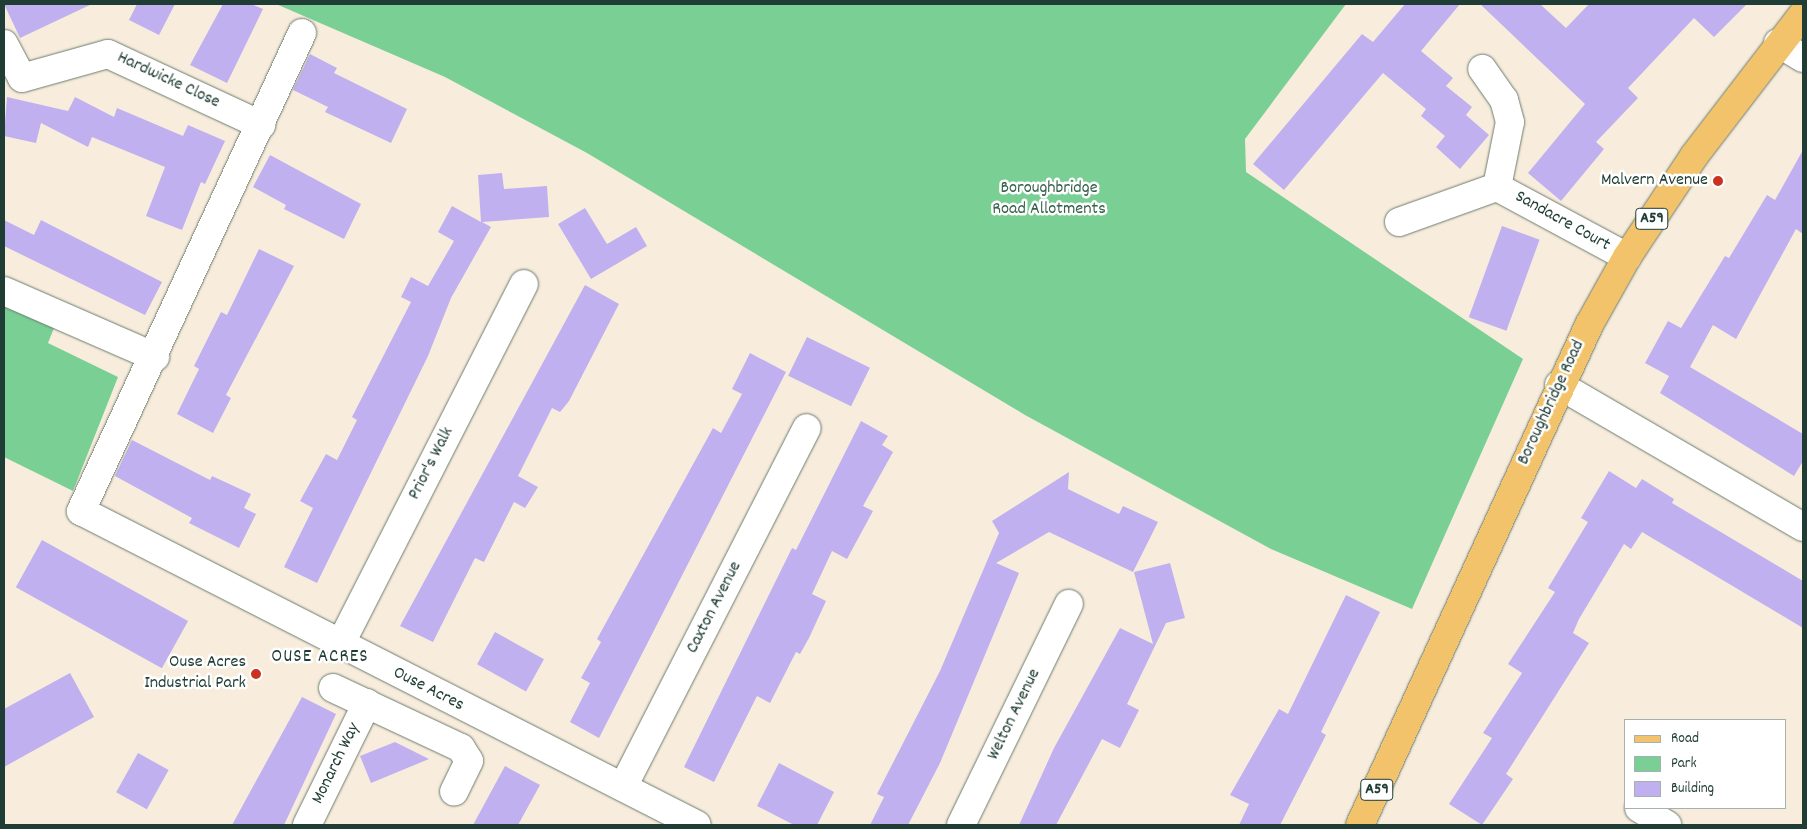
<!DOCTYPE html>
<html>
<head>
<meta charset="utf-8">
<style>
	body { margin:0 }
	#map { position:relative; width:1807px; height:829px; overflow:hidden; background:#f8eddc; font-family:Dekko,sans-serif }
	div>[style] { position:absolute }
	.green>* { inset:0; background:#7ad094 }
	.building>* { inset:0; background:#c0b0ef; transform-origin:0 0 }
	.roads { filter:drop-shadow(0 0 1px #6b7b6f) drop-shadow(0 0 1px #6b7b6f) }
	.minor>* { height:28px; margin:-14px; padding:0 14px; transform-origin:14px; border-radius:14px; background:#fff }
	.primary>* { height:28px; margin:-14px; padding:0 14px; transform-origin:14px; border-radius:14px; background:#f2c36a }
	.dots>* { width:14px; height:14px; translate:-50% -50%; box-sizing:border-box; border:2px solid #fff; border-radius:50% }
	span { translate:-50% -50%; white-space:nowrap; text-align:center; line-height:1.15; -webkit-text-stroke:5px #fff; paint-order:stroke }
	.shield-label span { padding:1px 4px; background:#fff; border:1px solid; border-radius:4px; -webkit-text-stroke-width:0 }
	.shield-label { font-size:16px; color:#1f3d34; font-weight:700 }
	.street-label { font-size:18px; color:#1f3d34 }
	.poi-label { font-size:18px; color:#1f3d34 }
	.right { translate:-100% -50%; text-align:right }
	.park-label { font-size:18px; color:#36624c }
	.neighbourhood-label { font-size:19px; color:#1f3d34; letter-spacing:1px }
	.frame { position:absolute; inset:0; border:5px solid #1f3d34; pointer-events:none }
	.legend { position:absolute; left:1624px; top:719px; width:162px; height:90px; box-sizing:border-box; background:#fff; border:1px solid #a5b1ae; margin:0; padding:6px 9px; list-style:none; font-size:15px; color:#1f3d34 }
	.legend li { display:flex; align-items:center; gap:10px; height:25px }
	.legend b { width:25px; border:1px solid #a5b1ae }
</style>
</head>
<body>
<div id="map">
	<div class="green">
		<div style="clip-path:polygon(276px 4px,1346px 4px,1245px 139px,1246px 172px,1523px 359px,1412px 609px,1271px 549px,1025px 415px,587px 153px,445px 77px)"></div>
		<div style="clip-path:polygon(4px 299px,56px 323px,48px 343px,118px 377px,73px 491px,4px 457px)"></div>
	</div>
	<div class="building">
		<div style="clip-path:polygon(4px 4px,92px 4px,20px 38px)"></div>
		<div style="clip-path:polygon(137px 4px,175px 4px,159px 35px,129px 20px)"></div>
		<div style="clip-path:polygon(223px 4px,251px 4px,263px 9px,227px 83px,190px 65px)"></div>
		<div style="clip-path:polygon(1405px 4px,1460px 4px,1421px 51px,1453px 78px,1446px 86px,1472px 107px,1466px 115px,1489px 135px,1460px 169px,1436px 147px,1445px 136px,1421px 116px,1426px 109px,1383px 73px,1284px 190px,1253px 164px,1362px 34px,1373px 42px)"></div>
		<div style="clip-path:polygon(1480px 4px,1540px 4px,1566px 28px,1589px 4px,1747px 4px,1714px 37px,1694px 18px,1628px 88px,1638px 98px,1596px 142px,1604px 149px,1561px 201px,1528px 173px,1585px 104px)"></div>
		<div style="clip-path:polygon(310px 54px,337px 68px,334px 73px,407px 109px,391px 143px,325px 112px,328px 107px,293px 90px)"></div>
		<div style="clip-path:polygon(7px 97px,68px 111px,75px 97px,114px 117px,117px 108px,183px 136px,188px 125px,225px 141px,205px 184px,201px 182px,182px 230px,146px 216px,165px 167px,92px 137px,88px 147px,41px 123px,36px 143px,4px 136px)"></div>
		<div style="clip-path:polygon(1803px 150px,1803px 234px,1796px 229px,1736px 339px,1713px 325px,1690px 367px,1803px 434px,1803px 461px,1794px 476px,1660px 393px,1669px 376px,1645px 363px,1668px 321px,1681px 328px,1725px 256px,1729px 258px,1767px 195px,1775px 200px)"></div>
		<div style="clip-path:polygon(270px 155px,361px 204px,344px 239px,284px 209px,286px 205px,253px 187px)"></div>
		<div style="clip-path:polygon(502px 173px,504px 189px,547px 186px,549px 217px,482px 222px,491px 227px,451px 298px,428px 356px,317px 583px,284px 567px,313px 508px,300px 501px,326px 454px,337px 460px,357px 420px,352px 417px,411px 302px,401px 297px,411px 277px,428px 286px,454px 241px,438px 232px,452px 206px,481px 222px,478px 175px)"></div>
		<div style="clip-path:polygon(585px 208px,607px 244px,636px 227px,647px 246px,591px 279px,558px 224px)"></div>
		<div style="clip-path:polygon(4px 220px,34px 235px,41px 220px,162px 282px,145px 315px,4px 246px)"></div>
		<div style="left:1502px;top:226px;width:40px;height:97px;rotate:20deg"></div>
		<div style="clip-path:polygon(259px 249px,294px 266px,226px 395px,231px 398px,213px 433px,177px 414px,199px 369px,194px 366px,221px 312px,227px 315px)"></div>
		<div style="clip-path:polygon(585px 285px,619px 304px,569px 401px,560px 412px,552px 408px,518px 476px,538px 487px,525px 508px,514px 502px,484px 562px,475px 558px,433px 642px,400px 626px)"></div>
		<div style="left:807px;top:337px;width:70px;height:43px;rotate:26deg"></div>
		<div style="clip-path:polygon(750px 353px,786px 372px,599px 738px,570px 722px,590px 683px,581px 678px,601px 642px,597px 639px,713px 428px,721px 433px,742px 394px,732px 389px)"></div>
		<div style="clip-path:polygon(861px 421px,888px 436px,882px 445px,893px 452px,863px 506px,873px 511px,847px 559px,832px 551px,812px 594px,826px 601px,809px 638px,800px 654px,796px 652px,770px 703px,757px 696px,714px 782px,684px 767px,792px 548px,796px 550px)"></div>
		<div style="clip-path:polygon(132px 440px,210px 480px,212px 476px,251px 494px,244px 508px,256px 514px,239px 548px,189px 523px,192px 518px,115px 476px)"></div>
		<div style="clip-path:polygon(1609px 471px,1636px 488px,1642px 479px,1674px 499px,1672px 503px,1803px 581px,1803px 628px,1642px 532px,1631px 549px,1624px 544px,1579px 619px,1573px 633px,1589px 643px,1506px 774px,1513px 779px,1482px 825px,1449px 804px,1492px 738px,1483px 733px,1522px 673px,1508px 664px,1555px 592px,1548px 588px,1588px 522px,1581px 518px)"></div>
		<div style="clip-path:polygon(1069px 472px,1068px 489px,1119px 514px,1123px 506px,1158px 522px,1133px 572px,1049px 532px,996px 563px,1019px 573px,940px 763px,908px 825px,870px 825px,884px 797px,877px 794px,940px 671px,999px 533px,992px 521px)"></div>
		<div style="left:42px;top:540px;width:167px;height:54px;rotate:29deg"></div>
		<div style="clip-path:polygon(1170px 563px,1185px 618px,1166px 623px,1127px 704px,1139px 710px,1120px 748px,1102px 739px,1056px 825px,1019px 825px,1054px 748px,1120px 628px,1153px 644px,1134px 572px)"></div>
		<div style="clip-path:polygon(1346px 595px,1380px 612px,1321px 732px,1326px 735px,1280px 825px,1239px 825px,1249px 804px,1230px 795px,1279px 709px,1288px 714px)"></div>
		<div style="left:495px;top:632px;width:56px;height:37px;rotate:29deg"></div>
		<div style="clip-path:polygon(70px 673px,94px 717px,4px 767px,4px 709px)"></div>
		<div style="clip-path:polygon(302px 697px,336px 714px,284px 825px,232px 825px)"></div>
		<div style="clip-path:polygon(395px 742px,429px 759px,371px 783px,360px 756px)"></div>
		<div style="left:138px;top:753px;width:35px;height:45px;rotate:29deg"></div>
		<div style="clip-path:polygon(779px 763px,834px 792px,817px 825px,794px 825px,757px 806px)"></div>
		<div style="clip-path:polygon(505px 766px,540px 785px,518px 825px,473px 825px)"></div>
	</div>
	<div class="roads">
		<div class="minor">
			<div style="left:302px;top:33px;width:527px;rotate:114.81deg"></div>
			<div style="left:81px;top:511px;width:691px;rotate:27.01deg"></div>
			<div style="left:1778px;top:43px;width:29px;rotate:31deg"></div>
			<div style="left:4px;top:44px;width:38px;rotate:62deg"></div>
			<div style="left:22px;top:78px;width:89px;rotate:-15.6deg"></div>
			<div style="left:108px;top:54px;width:169px;rotate:24.9deg"></div>
			<div style="left:1497px;top:187px;width:148px;rotate:28.3deg"></div>
			<div style="left:1399px;top:222px;width:104px;rotate:-19.7deg"></div>
			<div style="left:1497px;top:187px;width:66px;rotate:-78.7deg"></div>
			<div style="left:1510px;top:122px;width:23px;rotate:-105deg"></div>
			<div style="left:1504px;top:100px;width:38px;rotate:-125deg"></div>
			<div style="left:4px;top:291px;width:165px;rotate:23.6deg"></div>
			<div style="left:1559px;top:385px;width:282px;rotate:30.2deg"></div>
			<div style="left:340px;top:645px;width:405px;rotate:-63deg"></div>
			<div style="left:333px;top:688px;width:141px;rotate:25.1deg"></div>
			<div style="left:461px;top:748px;width:15px;rotate:58deg"></div>
			<div style="left:469px;top:761px;width:34px;rotate:116deg"></div>
			<div style="left:623px;top:787px;width:403px;rotate:-62.9deg"></div>
			<div style="left:1639px;top:808px;width:33px;rotate:31deg"></div>
			<div style="left:307px;top:825px;width:136px;rotate:-63.8deg"></div>
			<div style="left:961px;top:825px;width:246px;rotate:-64deg"></div>
		</div>
		<div class="primary">
			<div style="left:1360px;top:825px;width:550px;rotate:-65.39deg"></div>
			<div style="left:1589px;top:325px;width:78px;rotate:-60.8deg"></div>
			<div style="left:1627px;top:257px;width:121px;rotate:-56.4deg"></div>
			<div style="left:1694px;top:156px;width:179px;rotate:-52.5deg"></div>
		</div>
	</div>
	<div class="dots">
		<div style="left:1718px;top:181px;background:#c8321e"></div>
		<div style="left:256px;top:674px;background:#c8321e"></div>
	</div>
	<div class="shield-label">
		<span style="left:1652px;top:219px">A59</span>
		<span style="left:1377px;top:790px">A59</span>
	</div>
	<div class="street-label">
		<span style="left:168px;top:81px;rotate:25deg">Hardwicke Close</span>
		<span style="left:1562px;top:222px;rotate:29deg">Sandacre Court</span>
		<span style="left:1552px;top:403px;rotate:-65deg">Boroughbridge Road</span>
		<span style="left:432px;top:464px;rotate:-63deg">Prior's Walk</span>
		<span style="left:715px;top:608px;rotate:-63deg">Caxton Avenue</span>
		<span style="left:428px;top:690px;rotate:27deg">Ouse Acres</span>
		<span style="left:1015px;top:715px;rotate:-64deg">Welton Avenue</span>
		<span style="left:337px;top:764px;rotate:-64deg">Monarch Way</span>
	</div>
	<div class="poi-label">
		<span class="right" style="left:1708px;top:181px">Malvern Avenue</span>
		<span class="right" style="left:246px;top:674px">Ouse Acres<br>Industrial Park</span>
	</div>
	<div class="park-label">
		<span style="left:1049px;top:200px">Boroughbridge<br>Road Allotments</span>
	</div>
	<div class="neighbourhood-label">
		<span style="left:320px;top:658px">OUSE ACRES</span>
	</div>
	<div class="frame"></div>
	<ul class="legend">
	<li><b style="height:6px;background:#f2c36a"></b>Road</li>
	<li><b style="height:14px;background:#7ad094"></b>Park</li>
	<li><b style="height:14px;background:#c0b0ef"></b>Building</li>
	</ul>
</div>
</body>
</html>
